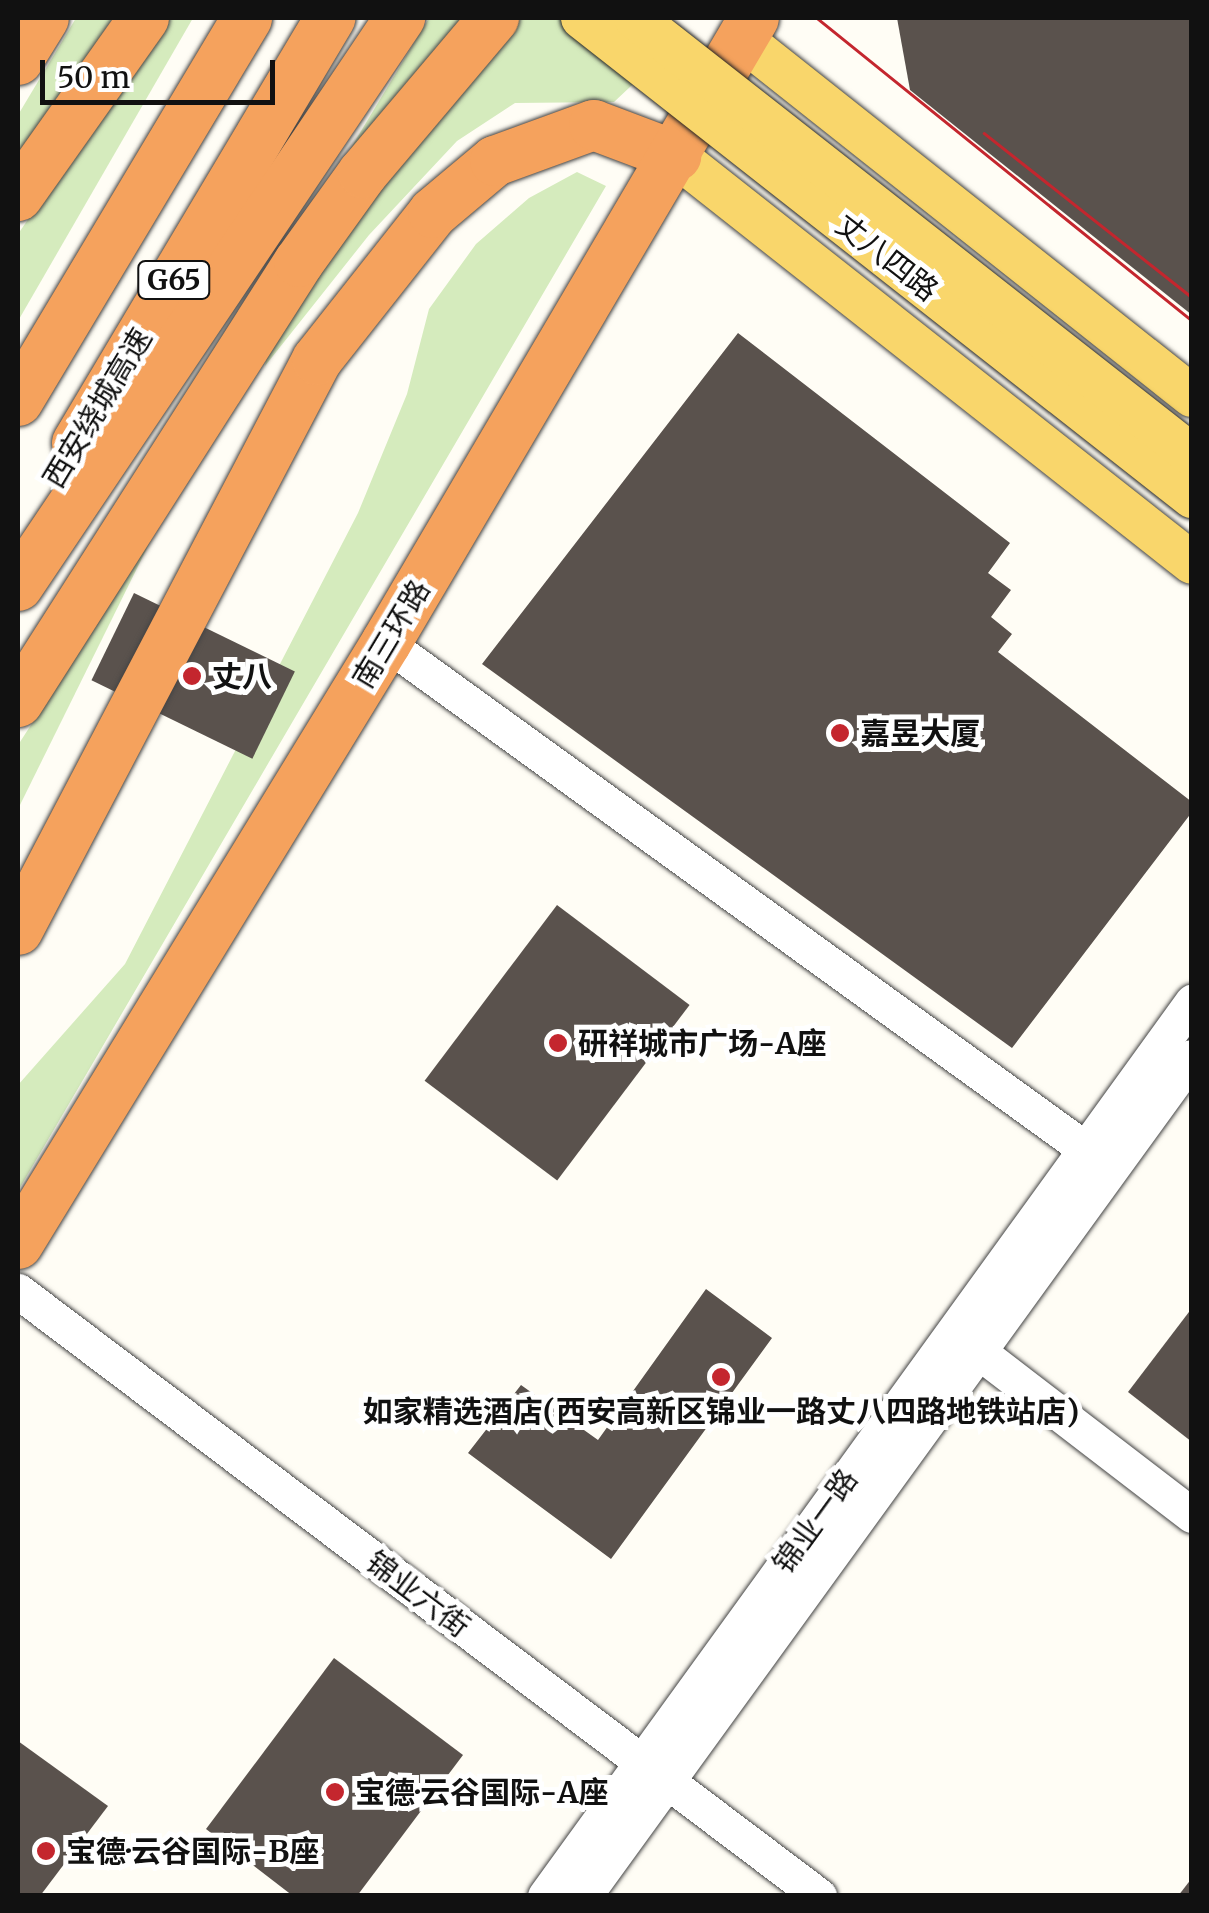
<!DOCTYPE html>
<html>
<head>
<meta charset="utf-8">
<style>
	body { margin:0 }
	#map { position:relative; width:1209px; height:1913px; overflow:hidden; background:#fffdf5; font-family:Merriweather,"Noto Sans SC",serif }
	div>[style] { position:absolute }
	.green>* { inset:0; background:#d5ebbd }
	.building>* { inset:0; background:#5a524d; transform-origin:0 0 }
	.roads { filter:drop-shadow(0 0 2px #444) drop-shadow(0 0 2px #444) }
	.minor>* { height:35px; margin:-17.5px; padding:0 17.5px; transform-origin:17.5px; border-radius:17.5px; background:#fff }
	.major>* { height:42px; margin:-21px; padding:0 21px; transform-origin:21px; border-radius:21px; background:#f9d66b }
	.highway>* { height:50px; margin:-25px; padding:0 25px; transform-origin:25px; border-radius:25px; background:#f5a25d }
	.tram>* { height:2.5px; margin:-1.25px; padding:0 1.25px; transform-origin:1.25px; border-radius:1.25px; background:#c4262e }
	.bridges { filter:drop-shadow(0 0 2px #222) drop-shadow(0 0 2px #222) }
	.major-bridge>* { height:42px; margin:-21px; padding:0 21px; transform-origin:21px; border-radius:21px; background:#f9d66b }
	.dots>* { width:28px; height:28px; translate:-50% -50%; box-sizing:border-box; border:5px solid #fff; border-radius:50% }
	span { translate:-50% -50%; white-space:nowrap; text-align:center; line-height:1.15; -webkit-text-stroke:10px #fff; paint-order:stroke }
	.shield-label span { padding:2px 8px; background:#fff; border:2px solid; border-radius:8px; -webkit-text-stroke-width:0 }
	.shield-label { font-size:28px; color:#111; font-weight:700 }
	.street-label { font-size:30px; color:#111 }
	.poi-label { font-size:30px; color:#111; font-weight:700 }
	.left { translate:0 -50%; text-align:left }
	.frame { position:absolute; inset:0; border:20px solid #111; pointer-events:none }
	.scale { position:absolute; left:40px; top:60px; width:235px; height:45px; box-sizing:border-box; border:5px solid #111; border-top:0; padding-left:12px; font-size:30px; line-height:35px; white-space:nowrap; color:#111; -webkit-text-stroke:8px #fff; paint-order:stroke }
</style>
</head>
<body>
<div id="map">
	<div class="green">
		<div style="clip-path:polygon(76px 18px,113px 18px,18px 157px,18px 115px)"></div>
		<div style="clip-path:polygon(166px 18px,193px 18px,18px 321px,18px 234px)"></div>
		<div style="clip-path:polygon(429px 18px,467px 18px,331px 181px)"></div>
		<div style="clip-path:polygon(517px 18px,671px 18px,680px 40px,614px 102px,515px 103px,457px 141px,369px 235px,265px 366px,269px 343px,354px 220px)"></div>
		<div style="clip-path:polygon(577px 172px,606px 186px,18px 1191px,18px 1085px,125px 964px,358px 513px,407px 394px,429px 309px,476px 244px,529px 198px)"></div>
		<div style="clip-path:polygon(150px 542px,18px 809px,18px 745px)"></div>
	</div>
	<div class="building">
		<div style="clip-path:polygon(897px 18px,1192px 18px,1192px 315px,910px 90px)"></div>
		<div style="clip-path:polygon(738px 333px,1010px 543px,988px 573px,1011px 590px,991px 617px,1012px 634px,998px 652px,1192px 802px,1192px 812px,1012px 1048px,482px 664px)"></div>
		<div style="left:134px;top:593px;width:179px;height:97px;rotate:26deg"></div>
		<div style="left:557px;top:905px;width:166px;height:220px;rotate:37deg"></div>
		<div style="clip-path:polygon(706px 1289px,772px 1338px,611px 1559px,468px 1453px,521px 1385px,598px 1440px)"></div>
		<div style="clip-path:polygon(1192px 1308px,1192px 1442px,1128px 1392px)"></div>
		<div style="clip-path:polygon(334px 1658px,463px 1755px,357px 1896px,293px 1896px,206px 1829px)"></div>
		<div style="clip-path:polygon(18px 1741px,108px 1806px,40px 1896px,18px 1896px)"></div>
		<div style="clip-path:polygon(1192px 1878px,1192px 1896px,1178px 1896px)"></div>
	</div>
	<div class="roads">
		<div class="minor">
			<div style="left:386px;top:643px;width:862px;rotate:35.89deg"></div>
			<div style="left:18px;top:1291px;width:1004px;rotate:37.06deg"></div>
			<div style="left:961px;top:1338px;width:291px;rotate:37.5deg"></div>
			<div style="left:545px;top:1896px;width:1104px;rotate:-54.11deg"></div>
			<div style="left:584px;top:1896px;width:1036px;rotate:-54.07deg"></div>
		</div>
		<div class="major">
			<div style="left:743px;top:40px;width:573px;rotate:38.41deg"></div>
			<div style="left:676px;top:156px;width:657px;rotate:38.26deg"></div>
		</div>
		<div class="highway">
			<div style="left:18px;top:60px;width:49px;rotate:-58.2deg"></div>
			<div style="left:18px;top:196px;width:218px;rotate:-54.7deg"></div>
			<div style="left:18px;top:401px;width:446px;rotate:-59.1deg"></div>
			<div style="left:77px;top:443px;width:495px;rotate:-59.2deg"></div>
			<div style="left:18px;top:586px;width:685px;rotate:-56.08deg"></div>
			<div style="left:18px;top:702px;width:522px;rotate:-57.44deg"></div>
			<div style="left:299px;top:262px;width:110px;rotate:-54.3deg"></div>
			<div style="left:363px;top:173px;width:203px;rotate:-49.8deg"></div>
			<div style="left:18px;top:930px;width:644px;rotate:-62.32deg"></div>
			<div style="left:317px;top:360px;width:187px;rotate:-51.7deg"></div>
			<div style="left:433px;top:213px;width:81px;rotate:-40deg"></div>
			<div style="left:495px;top:161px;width:105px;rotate:-20deg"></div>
			<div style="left:594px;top:125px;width:88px;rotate:20.7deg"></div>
			<div style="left:18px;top:1244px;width:705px;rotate:-58.52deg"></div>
			<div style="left:386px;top:643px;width:725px;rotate:-59.51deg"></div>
		</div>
	</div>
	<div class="tram">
		<div style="left:817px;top:18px;width:482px;rotate:38.9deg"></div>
		<div style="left:984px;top:133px;width:265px;rotate:38.3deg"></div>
	</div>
	<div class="bridges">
		<div class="major-bridge">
			<div style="left:582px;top:18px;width:776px;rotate:38.14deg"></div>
			<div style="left:635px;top:18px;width:708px;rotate:38.12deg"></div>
		</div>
	</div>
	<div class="dots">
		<div style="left:192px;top:676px;background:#c4262e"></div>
		<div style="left:840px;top:733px;background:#c4262e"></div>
		<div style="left:558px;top:1043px;background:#c4262e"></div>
		<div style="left:721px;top:1377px;background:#c4262e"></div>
		<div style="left:335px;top:1792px;background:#c4262e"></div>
		<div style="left:46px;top:1851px;background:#c4262e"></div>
	</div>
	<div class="shield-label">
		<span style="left:174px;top:280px">G65</span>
	</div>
	<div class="street-label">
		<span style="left:887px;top:257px;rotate:38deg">丈八四路</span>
		<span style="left:97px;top:408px;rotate:-59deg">西安绕城高速</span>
		<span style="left:391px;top:634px;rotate:-59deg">南三环路</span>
		<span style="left:815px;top:1521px;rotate:-54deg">锦业一路</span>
		<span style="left:418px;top:1594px;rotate:37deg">锦业六街</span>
	</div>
	<div class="poi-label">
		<span class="left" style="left:212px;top:676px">丈八</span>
		<span class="left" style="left:860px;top:733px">嘉昱大厦</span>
		<span class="left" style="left:578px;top:1043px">研祥城市广场-A座</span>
		<span style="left:721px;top:1411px">如家精选酒店(西安高新区锦业一路丈八四路地铁站店)</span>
		<span class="left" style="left:355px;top:1792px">宝德·云谷国际-A座</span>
		<span class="left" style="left:66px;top:1851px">宝德·云谷国际-B座</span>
	</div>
	<div class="frame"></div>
	<div class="scale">50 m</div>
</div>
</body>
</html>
